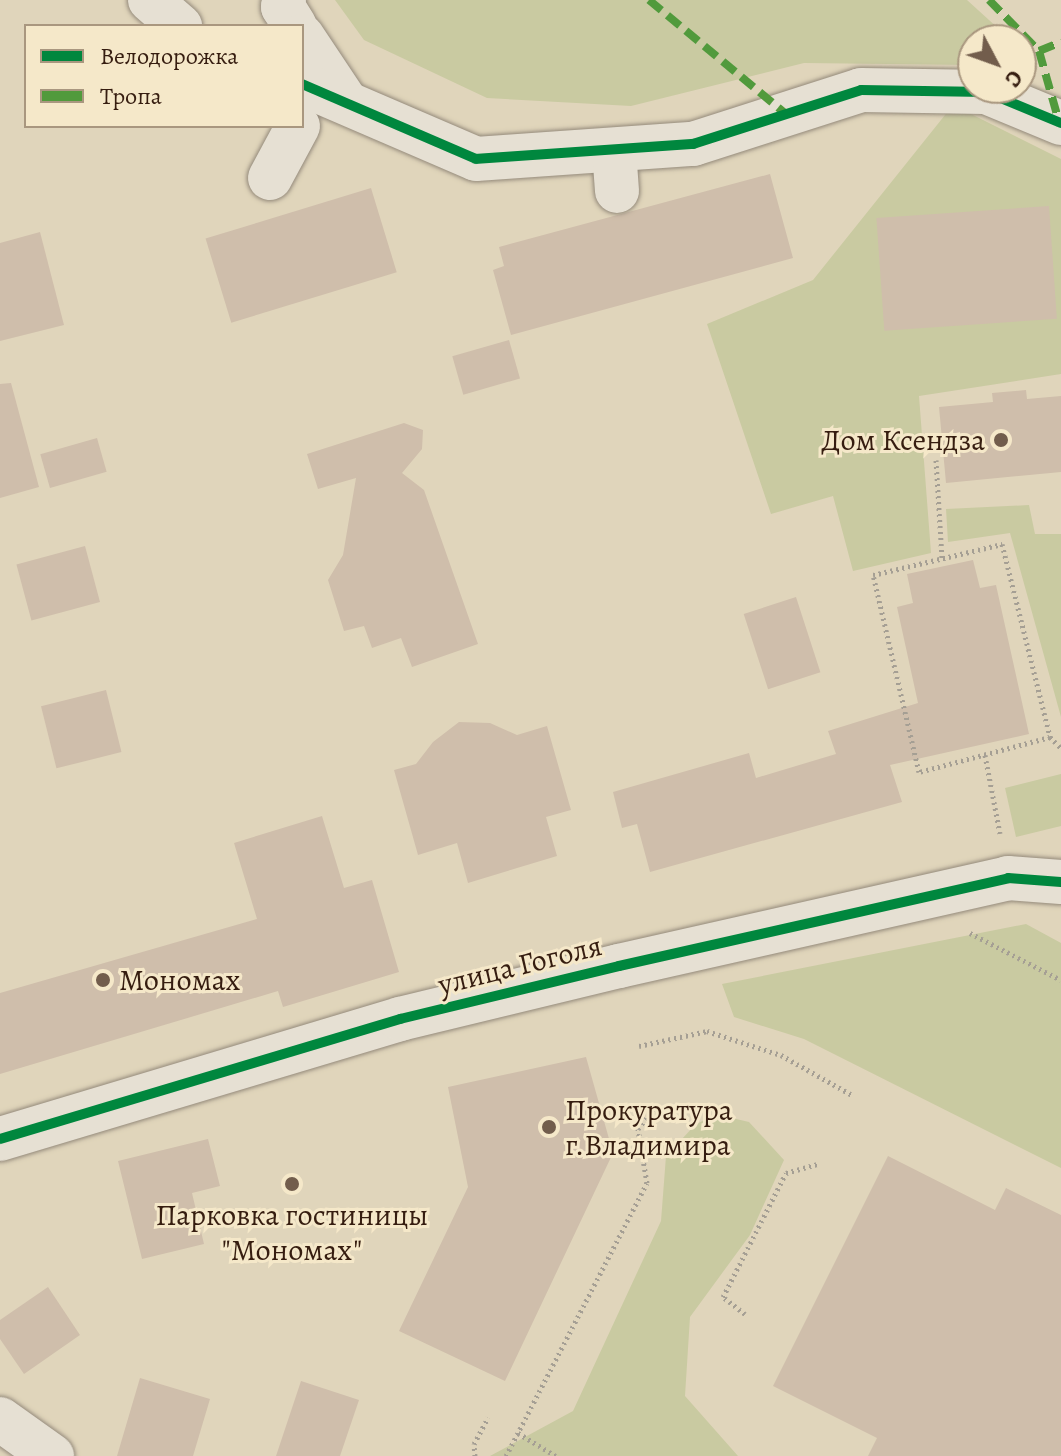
<!DOCTYPE html>
<html>
<head>
<meta charset="utf-8">
<style>
	body { margin:0 }
	#map { position:relative; width:1061px; height:1456px; overflow:hidden; background:#e0d5bb; font-family:Alegreya,serif }
	div>[style] { position:absolute }
	.green>* { inset:0; background:#c9caa1 }
	.building>* { inset:0; background:#cfbeab; transform-origin:0 0 }
	.path>* { height:5px; margin-top:-2.5px; transform-origin:0; background:repeating-linear-gradient(90deg,#a59f94 0 2px,transparent 0 6px) }
	.roads { filter:drop-shadow(0 0 2px #948a7b) drop-shadow(0 0 2px #948a7b) }
	.minor>* { height:44px; margin:-22px; padding:0 22px; transform-origin:22px; border-radius:22px; background:#e6e0d3 }
	.quiet>* { height:8px; margin-top:-4px; transform-origin:0; background:repeating-linear-gradient(90deg,#519a3c 0 16px,transparent 0 24px) }
	.cycleway>* { height:10px; margin:-5px; padding:0 5px; transform-origin:5px; border-radius:5px; background:#00873e }
	.dots>* { width:22px; height:22px; translate:-50% -50%; box-sizing:border-box; border:4px solid #f5e8c9; border-radius:50% }
	span { translate:-50% -50%; white-space:nowrap; text-align:center; line-height:1.15; -webkit-text-stroke:6px #f5e8c9; paint-order:stroke }
	.poi-label { font-size:30px; color:#361d10 }
	.right { translate:-100% -50%; text-align:right }
	.left { translate:0 -50%; text-align:left }
	.street-label { font-size:30px; color:#361d10 }
	.legend { position:absolute; left:24px; top:24px; width:280px; height:104px; box-sizing:border-box; background:#f5e8c9; border:2px solid #a9977f; margin:0; padding:10px 14px; list-style:none; font-size:24px; color:#361d10 }
	.legend li { display:flex; align-items:center; gap:16px; height:40px }
	.legend b { width:40px; border:2px solid #a9977f }
	.north { position:absolute; left:957px; top:24px; width:80px; height:80px; box-sizing:border-box; background:#f5e8c9; border:2px solid #a9977f; border-radius:50%; rotate:131deg; font-size:22px; font-weight:700; line-height:32px; text-align:center; color:#361d10 }
	.north::after { content:''; display:block; margin:auto; width:28px; height:36px; background:#725d4c; clip-path:polygon(50% 0,100% 100%,50% 72%,0 100%) }
</style>
</head>
<body>
<div id="map">
	<div class="green">
		<div style="clip-path:polygon(335px 0,967px 0,1000px 30px,993px 40px,973px 40px,973px 65px,804px 63px,631px 106px,487px 98px,364px 40px)"></div>
		<div style="clip-path:polygon(953px 105px,1061px 159px,1061px 374px,919px 396px,931px 553px,853px 571px,833px 496px,771px 514px,707px 324px,813px 280px)"></div>
		<div style="clip-path:polygon(1029px 505px,1035px 534px,1061px 534px,1061px 717px,1010px 533px,948px 542px,946px 509px)"></div>
		<div style="clip-path:polygon(1061px 774px,1061px 826px,1016px 837px,1005px 788px)"></div>
		<div style="clip-path:polygon(1026px 924px,1061px 943px,1061px 1168px,804px 1039px,734px 1017px,722px 984px)"></div>
		<div style="clip-path:polygon(715px 1114px,749px 1122px,784px 1160px,750px 1235px,690px 1317px,685px 1396px,738px 1456px,490px 1456px,573px 1411px,661px 1221px,666px 1156px,695px 1125px)"></div>
	</div>
	<div class="building">
		<div style="clip-path:polygon(770px 174px,793px 258px,511px 335px,493px 270px,504px 266px,499px 247px)"></div>
		<div style="left:371px;top:188px;width:88px;height:173px;rotate:73deg"></div>
		<div style="left:1049px;top:206px;width:113px;height:173px;rotate:86deg"></div>
		<div style="clip-path:polygon(40px 232px,64px 325px,0 341px,0 243px)"></div>
		<div style="left:509px;top:340px;width:40px;height:59px;rotate:74deg"></div>
		<div style="clip-path:polygon(11px 383px,39px 487px,0 498px,0 384px)"></div>
		<div style="clip-path:polygon(1026px 390px,1027px 399px,1061px 396px,1061px 472px,946px 483px,939px 407px,993px 402px,992px 393px)"></div>
		<div style="clip-path:polygon(404px 423px,423px 430px,422px 449px,402px 473px,424px 490px,478px 644px,412px 667px,401px 638px,372px 648px,364px 626px,344px 631px,328px 580px,343px 555px,356px 478px,318px 489px,307px 454px)"></div>
		<div style="left:97px;top:438px;width:35px;height:59px;rotate:74deg"></div>
		<div style="left:85px;top:546px;width:58px;height:71px;rotate:75deg"></div>
		<div style="clip-path:polygon(973px 560px,980px 588px,996px 585px,1029px 734px,890px 765px,902px 802px,650px 872px,637px 824px,622px 828px,613px 792px,749px 753px,756px 778px,836px 754px,828px 731px,918px 703px,897px 607px,913px 603px,907px 574px)"></div>
		<div style="left:796px;top:597px;width:79px;height:55px;rotate:72deg"></div>
		<div style="left:106px;top:690px;width:64px;height:67px;rotate:76deg"></div>
		<div style="clip-path:polygon(459px 722px,490px 723px,517px 735px,547px 726px,571px 810px,546px 817px,557px 856px,468px 883px,457px 843px,418px 855px,394px 770px,416px 764px,433px 742px)"></div>
		<div style="clip-path:polygon(322px 816px,344px 888px,372px 880px,399px 972px,283px 1007px,278px 991px,0 1074px,0 993px,257px 919px,234px 843px)"></div>
		<div style="clip-path:polygon(586px 1057px,613px 1153px,505px 1381px,399px 1331px,468px 1187px,448px 1087px)"></div>
		<div style="clip-path:polygon(208px 1139px,220px 1186px,192px 1193px,204px 1244px,142px 1259px,118px 1161px)"></div>
		<div style="clip-path:polygon(888px 1156px,995px 1210px,1006px 1188px,1061px 1215px,1061px 1456px,868px 1456px,877px 1438px,773px 1386px)"></div>
		<div style="clip-path:polygon(48px 1287px,80px 1335px,24px 1374px,0 1339px,0 1320px)"></div>
		<div style="clip-path:polygon(140px 1378px,210px 1399px,193px 1456px,117px 1456px)"></div>
		<div style="clip-path:polygon(301px 1381px,359px 1400px,340px 1456px,276px 1456px)"></div>
	</div>
	<div class="path">
		<div style="left:936px;top:460px;width:99px;rotate:86.5deg"></div>
		<div style="left:1050px;top:737px;width:136px;rotate:165deg"></div>
		<div style="left:919px;top:772px;width:202px;rotate:-103.1deg"></div>
		<div style="left:873px;top:575px;width:133px;rotate:-13.5deg"></div>
		<div style="left:1002px;top:544px;width:199px;rotate:76deg"></div>
		<div style="left:1050px;top:737px;width:16px;rotate:45deg"></div>
		<div style="left:985px;top:755px;width:80px;rotate:79.2deg"></div>
		<div style="left:970px;top:933px;width:102px;rotate:27.3deg"></div>
		<div style="left:639px;top:1046px;width:70px;rotate:-12.4deg"></div>
		<div style="left:707px;top:1031px;width:78px;rotate:18deg"></div>
		<div style="left:781px;top:1055px;width:81px;rotate:29.4deg"></div>
		<div style="left:745px;top:1314px;width:28px;rotate:-142deg"></div>
		<div style="left:723px;top:1297px;width:139px;rotate:-63.1deg"></div>
		<div style="left:786px;top:1173px;width:35px;rotate:-16deg"></div>
		<div style="left:518px;top:1433px;width:44px;rotate:31.2deg"></div>
		<div style="left:475px;top:1456px;width:12px;rotate:-95deg"></div>
		<div style="left:474px;top:1444px;width:30px;rotate:-62deg"></div>
		<div style="left:506px;top:1456px;width:307px;rotate:-62.7deg"></div>
		<div style="left:647px;top:1183px;width:55px;rotate:-99.5deg"></div>
		<div style="left:638px;top:1129px;width:26px;rotate:-53deg"></div>
	</div>
	<div class="roads">
		<div class="minor">
			<div style="left:150px;top:0;width:40px;rotate:41deg"></div>
			<div style="left:284px;top:0;width:7px;rotate:98deg"></div>
			<div style="left:283px;top:7px;width:22px;rotate:58deg"></div>
			<div style="left:302px;top:36px;width:79px;rotate:56.3deg"></div>
			<div style="left:302px;top:84px;width:189px;rotate:23.3deg"></div>
			<div style="left:476px;top:159px;width:218px;rotate:-4deg"></div>
			<div style="left:693px;top:144px;width:176px;rotate:-17.8deg"></div>
			<div style="left:861px;top:90px;width:125px;rotate:0.9deg"></div>
			<div style="left:986px;top:92px;width:81px;rotate:22.5deg"></div>
			<div style="left:614px;top:150px;width:41px;rotate:85.8deg"></div>
			<div style="left:270px;top:178px;width:59px;rotate:-61.7deg"></div>
			<div style="left:0;top:1139px;width:418px;rotate:-16.7deg"></div>
			<div style="left:400px;top:1019px;width:225px;rotate:-13.6deg"></div>
			<div style="left:619px;top:966px;width:399px;rotate:-12.7deg"></div>
			<div style="left:1008px;top:878px;width:53px;rotate:4.3deg"></div>
			<div style="left:0;top:1419px;width:64px;rotate:35.4deg"></div>
		</div>
	</div>
	<div class="quiet">
		<div style="left:649px;top:0;width:178px;rotate:39.8deg"></div>
		<div style="left:989px;top:0;width:71px;rotate:45.6deg"></div>
		<div style="left:1039px;top:51px;width:77px;rotate:74.2deg"></div>
		<div style="left:1039px;top:51px;width:24px;rotate:-22deg"></div>
	</div>
	<div class="cycleway">
		<div style="left:302px;top:84px;width:189px;rotate:23.3deg"></div>
		<div style="left:476px;top:159px;width:218px;rotate:-4deg"></div>
		<div style="left:693px;top:144px;width:176px;rotate:-17.8deg"></div>
		<div style="left:861px;top:90px;width:125px;rotate:0.9deg"></div>
		<div style="left:986px;top:92px;width:81px;rotate:22.5deg"></div>
		<div style="left:0;top:1139px;width:418px;rotate:-16.7deg"></div>
		<div style="left:400px;top:1019px;width:225px;rotate:-13.6deg"></div>
		<div style="left:619px;top:966px;width:399px;rotate:-12.7deg"></div>
		<div style="left:1008px;top:878px;width:53px;rotate:4.3deg"></div>
	</div>
	<div class="dots">
		<div style="left:1001px;top:440px;background:#725d4c"></div>
		<div style="left:103px;top:980px;background:#725d4c"></div>
		<div style="left:549px;top:1127px;background:#725d4c"></div>
		<div style="left:292px;top:1184px;background:#725d4c"></div>
	</div>
	<div class="poi-label">
		<span class="right" style="left:985px;top:440px">Дом Ксендза</span>
		<span class="left" style="left:119px;top:980px">Мономах</span>
		<span class="left" style="left:565px;top:1127px">Прокуратура<br>г.Владимира</span>
		<span style="left:292px;top:1232px">Парковка гостиницы<br>"Мономах"</span>
	</div>
	<div class="street-label">
		<span style="left:520px;top:965px;rotate:-14deg">улица Гоголя</span>
	</div>
	<ul class="legend">
	<li><b style="height:10px;background:#00873e"></b>Велодорожка</li>
	<li><b style="height:10px;background:#519a3c"></b>Тропа</li>
	</ul>
	<div class="north">С</div>
</div>
</body>
</html>
